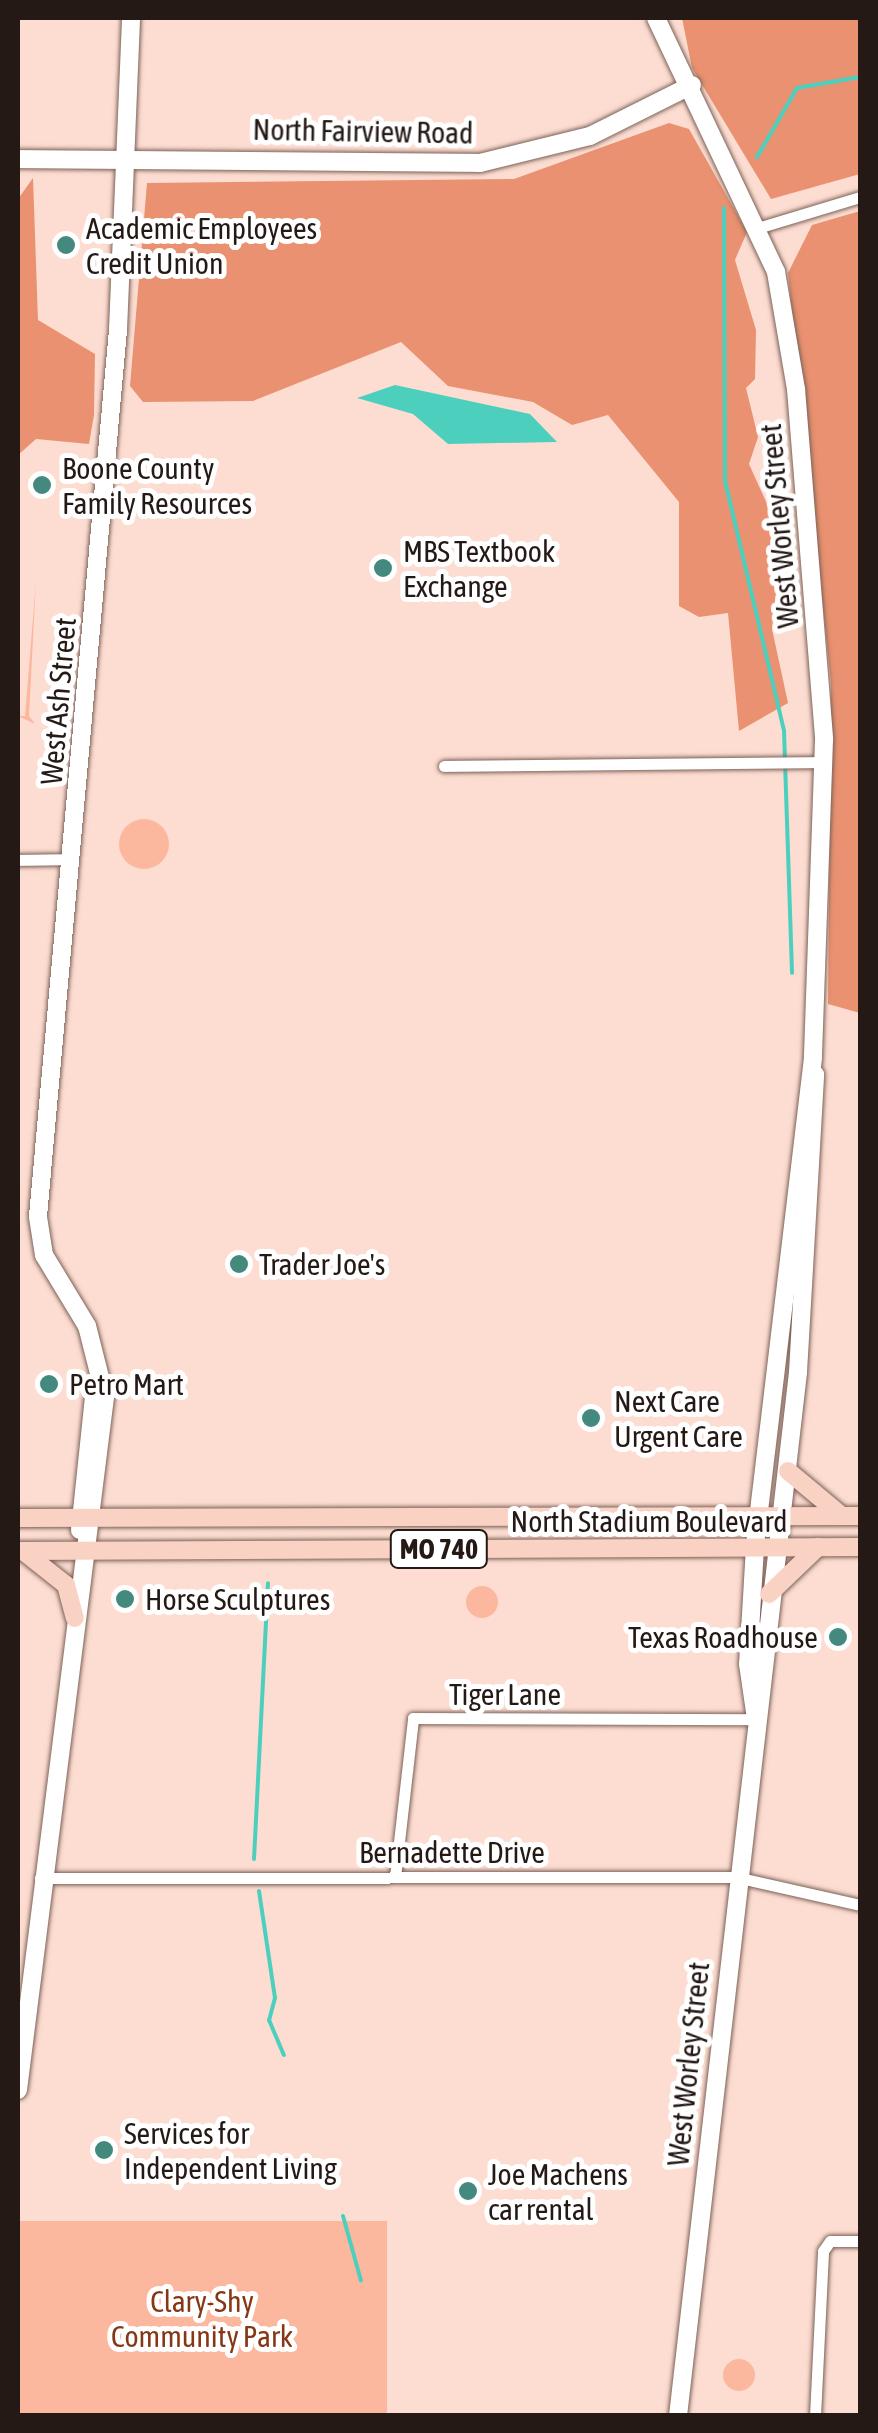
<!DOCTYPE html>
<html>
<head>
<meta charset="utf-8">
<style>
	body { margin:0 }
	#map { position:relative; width:878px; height:2433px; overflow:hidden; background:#fdddd1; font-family:"Asap Condensed",sans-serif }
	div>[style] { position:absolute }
	.green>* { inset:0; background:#fbb89f; transform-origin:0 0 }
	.round { border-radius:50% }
	.forest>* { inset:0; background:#e99170 }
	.water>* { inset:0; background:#4dcfbe }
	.stream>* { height:4px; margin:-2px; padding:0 2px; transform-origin:2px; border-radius:2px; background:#4dcfbe }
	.roads { filter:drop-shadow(0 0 2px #7c6157) drop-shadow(0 0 2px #7c6157) }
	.street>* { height:11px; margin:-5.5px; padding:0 5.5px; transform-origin:5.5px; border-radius:5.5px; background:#fff }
	.secondary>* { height:18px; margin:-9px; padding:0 9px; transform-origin:9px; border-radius:9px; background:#fff }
	.primary>* { height:18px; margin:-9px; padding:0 9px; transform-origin:9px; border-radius:9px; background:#f9d2c4 }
	.dots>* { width:28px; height:28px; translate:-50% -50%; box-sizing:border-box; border:5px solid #fff; border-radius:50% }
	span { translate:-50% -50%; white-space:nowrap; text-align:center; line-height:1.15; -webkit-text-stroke:10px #fff; paint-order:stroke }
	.shield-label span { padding:2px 8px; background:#fff; border:2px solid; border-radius:8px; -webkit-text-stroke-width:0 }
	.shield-label { font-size:28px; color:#241915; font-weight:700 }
	.street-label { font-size:30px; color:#241915 }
	.poi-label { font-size:30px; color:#241915 }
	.left { translate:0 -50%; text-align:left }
	.right { translate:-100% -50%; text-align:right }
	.park-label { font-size:30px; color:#863716 }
	.frame { position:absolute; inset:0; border:20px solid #241915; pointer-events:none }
</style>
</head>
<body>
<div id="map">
	<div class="green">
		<div style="clip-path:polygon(36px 581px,29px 716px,35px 724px,18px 716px,25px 716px)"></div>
		<div class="round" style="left:119px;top:819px;width:50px;height:50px"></div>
		<div class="round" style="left:466px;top:1586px;width:32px;height:32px"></div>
		<div style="left:19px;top:2221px;width:368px;height:194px"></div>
		<div class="round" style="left:723px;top:2359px;width:32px;height:32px"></div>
	</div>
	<div class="forest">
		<div style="clip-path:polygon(860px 18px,860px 174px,771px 199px,692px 68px,682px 18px)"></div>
		<div style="clip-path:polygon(669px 123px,689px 129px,747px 232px,735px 260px,756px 330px,755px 379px,746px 388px,758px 437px,749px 464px,782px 537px,772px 629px,788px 703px,739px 731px,728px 613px,699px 617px,679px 606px,679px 502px,608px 415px,572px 425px,533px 402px,448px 386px,401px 342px,253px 401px,143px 402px,130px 386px,147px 183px,514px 179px)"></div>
		<div style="clip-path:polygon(33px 178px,38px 320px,95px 354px,94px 415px,89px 444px,36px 439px,18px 455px,18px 199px)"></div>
		<div style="clip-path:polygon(860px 211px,860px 1013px,828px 1004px,831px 683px,788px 273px,812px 225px)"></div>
	</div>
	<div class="water">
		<div style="clip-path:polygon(395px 385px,530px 414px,557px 442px,448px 444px,413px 414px,357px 398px)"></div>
	</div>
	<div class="stream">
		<div style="left:757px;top:157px;width:80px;rotate:-59.9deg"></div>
		<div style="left:797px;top:88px;width:64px;rotate:-9.9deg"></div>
		<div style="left:724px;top:208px;width:273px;rotate:89.8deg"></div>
		<div style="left:725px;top:481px;width:257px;rotate:76.7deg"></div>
		<div style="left:784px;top:731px;width:242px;rotate:88.1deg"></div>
		<div style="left:254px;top:1859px;width:276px;rotate:-87.1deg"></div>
		<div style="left:259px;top:1891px;width:108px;rotate:81.5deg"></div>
		<div style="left:275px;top:1998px;width:23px;rotate:105deg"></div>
		<div style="left:269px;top:2020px;width:38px;rotate:67deg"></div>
		<div style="left:343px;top:2216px;width:67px;rotate:74.5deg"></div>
	</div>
	<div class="roads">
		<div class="street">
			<div style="left:761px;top:227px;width:103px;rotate:-16.9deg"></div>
			<div style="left:444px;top:766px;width:380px;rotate:-0.6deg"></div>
			<div style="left:18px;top:860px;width:55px;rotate:-1deg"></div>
			<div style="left:395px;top:1877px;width:160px;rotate:-83.5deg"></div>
			<div style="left:413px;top:1718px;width:343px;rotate:0.2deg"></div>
			<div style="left:40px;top:1878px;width:696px;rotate:-0.08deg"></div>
			<div style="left:736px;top:1877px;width:127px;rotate:12.7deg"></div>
			<div style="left:815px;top:2416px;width:165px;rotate:-87.2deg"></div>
			<div style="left:823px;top:2251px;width:12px;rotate:-55deg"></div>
			<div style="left:830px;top:2241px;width:30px"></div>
		</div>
		<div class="secondary">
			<div style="left:656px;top:18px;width:281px;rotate:64.7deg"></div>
			<div style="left:776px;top:272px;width:119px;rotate:80.3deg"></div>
			<div style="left:796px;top:389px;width:352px;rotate:85.4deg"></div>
			<div style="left:824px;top:740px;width:318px;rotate:92deg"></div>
			<div style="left:813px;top:1058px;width:492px;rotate:96.8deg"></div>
			<div style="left:755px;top:1547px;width:117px;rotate:93.4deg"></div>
			<div style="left:748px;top:1664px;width:56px;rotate:81.7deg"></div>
			<div style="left:18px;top:159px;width:462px;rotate:0.5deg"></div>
			<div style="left:480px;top:163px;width:113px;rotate:-13.8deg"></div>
			<div style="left:590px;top:136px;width:114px;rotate:-26.6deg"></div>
			<div style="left:80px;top:1530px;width:143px;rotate:-84deg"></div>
			<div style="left:18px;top:2090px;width:698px;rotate:-82.84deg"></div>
			<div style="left:105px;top:1397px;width:73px;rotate:-104.2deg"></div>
			<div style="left:87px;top:1326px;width:83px;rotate:-121.2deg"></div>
			<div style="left:44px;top:1255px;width:39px;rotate:-99deg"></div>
			<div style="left:38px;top:1216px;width:890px;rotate:-84.84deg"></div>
			<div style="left:118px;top:330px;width:312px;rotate:-87.6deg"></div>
			<div style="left:678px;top:2416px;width:1051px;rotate:-83.44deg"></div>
			<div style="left:798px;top:1372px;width:298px;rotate:-86.7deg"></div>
		</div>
		<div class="primary">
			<div style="left:788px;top:1471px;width:70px;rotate:39.8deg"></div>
			<div style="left:18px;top:1518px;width:842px;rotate:-0.14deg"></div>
			<div style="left:18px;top:1551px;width:842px;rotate:-0.27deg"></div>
			<div style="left:23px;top:1551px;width:55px;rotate:38.3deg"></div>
			<div style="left:66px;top:1585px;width:34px;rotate:75deg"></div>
			<div style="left:769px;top:1594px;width:68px;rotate:-43.8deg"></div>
		</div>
	</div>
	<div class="dots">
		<div style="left:66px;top:245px;background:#44897e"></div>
		<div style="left:42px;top:485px;background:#44897e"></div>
		<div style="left:383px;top:568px;background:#44897e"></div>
		<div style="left:239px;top:1264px;background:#44897e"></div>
		<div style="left:49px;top:1384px;background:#44897e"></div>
		<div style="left:591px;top:1418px;background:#44897e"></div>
		<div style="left:125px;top:1599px;background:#44897e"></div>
		<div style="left:838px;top:1637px;background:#44897e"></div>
		<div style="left:104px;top:2150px;background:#44897e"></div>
		<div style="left:468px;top:2191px;background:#44897e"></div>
	</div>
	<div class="shield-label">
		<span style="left:439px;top:1549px">MO 740</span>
	</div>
	<div class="street-label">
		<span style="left:363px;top:131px;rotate:1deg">North Fairview Road</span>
		<span style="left:779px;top:526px;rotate:-95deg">West Worley Street</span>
		<span style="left:58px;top:701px;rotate:-85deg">West Ash Street</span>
		<span style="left:649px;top:1521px">North Stadium Boulevard</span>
		<span style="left:505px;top:1694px">Tiger Lane</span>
		<span style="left:452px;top:1852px">Bernadette Drive</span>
		<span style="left:688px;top:2064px;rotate:-84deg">West Worley Street</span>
	</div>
	<div class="poi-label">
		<span class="left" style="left:86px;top:245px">Academic Employees<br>Credit Union</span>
		<span class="left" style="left:62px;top:485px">Boone County<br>Family Resources</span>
		<span class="left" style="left:403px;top:568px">MBS Textbook<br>Exchange</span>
		<span class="left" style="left:259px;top:1264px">Trader Joe's</span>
		<span class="left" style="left:69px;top:1384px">Petro Mart</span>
		<span class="left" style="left:614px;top:1418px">Next Care<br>Urgent Care</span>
		<span class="left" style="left:145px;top:1599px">Horse Sculptures</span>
		<span class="right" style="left:818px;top:1637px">Texas Roadhouse</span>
		<span class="left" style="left:124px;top:2150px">Services for<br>Independent Living</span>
		<span class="left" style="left:488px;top:2191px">Joe Machens<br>car rental</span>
	</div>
	<div class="park-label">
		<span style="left:202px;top:2318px">Clary-Shy<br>Community Park</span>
	</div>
	<div class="frame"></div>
</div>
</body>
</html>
